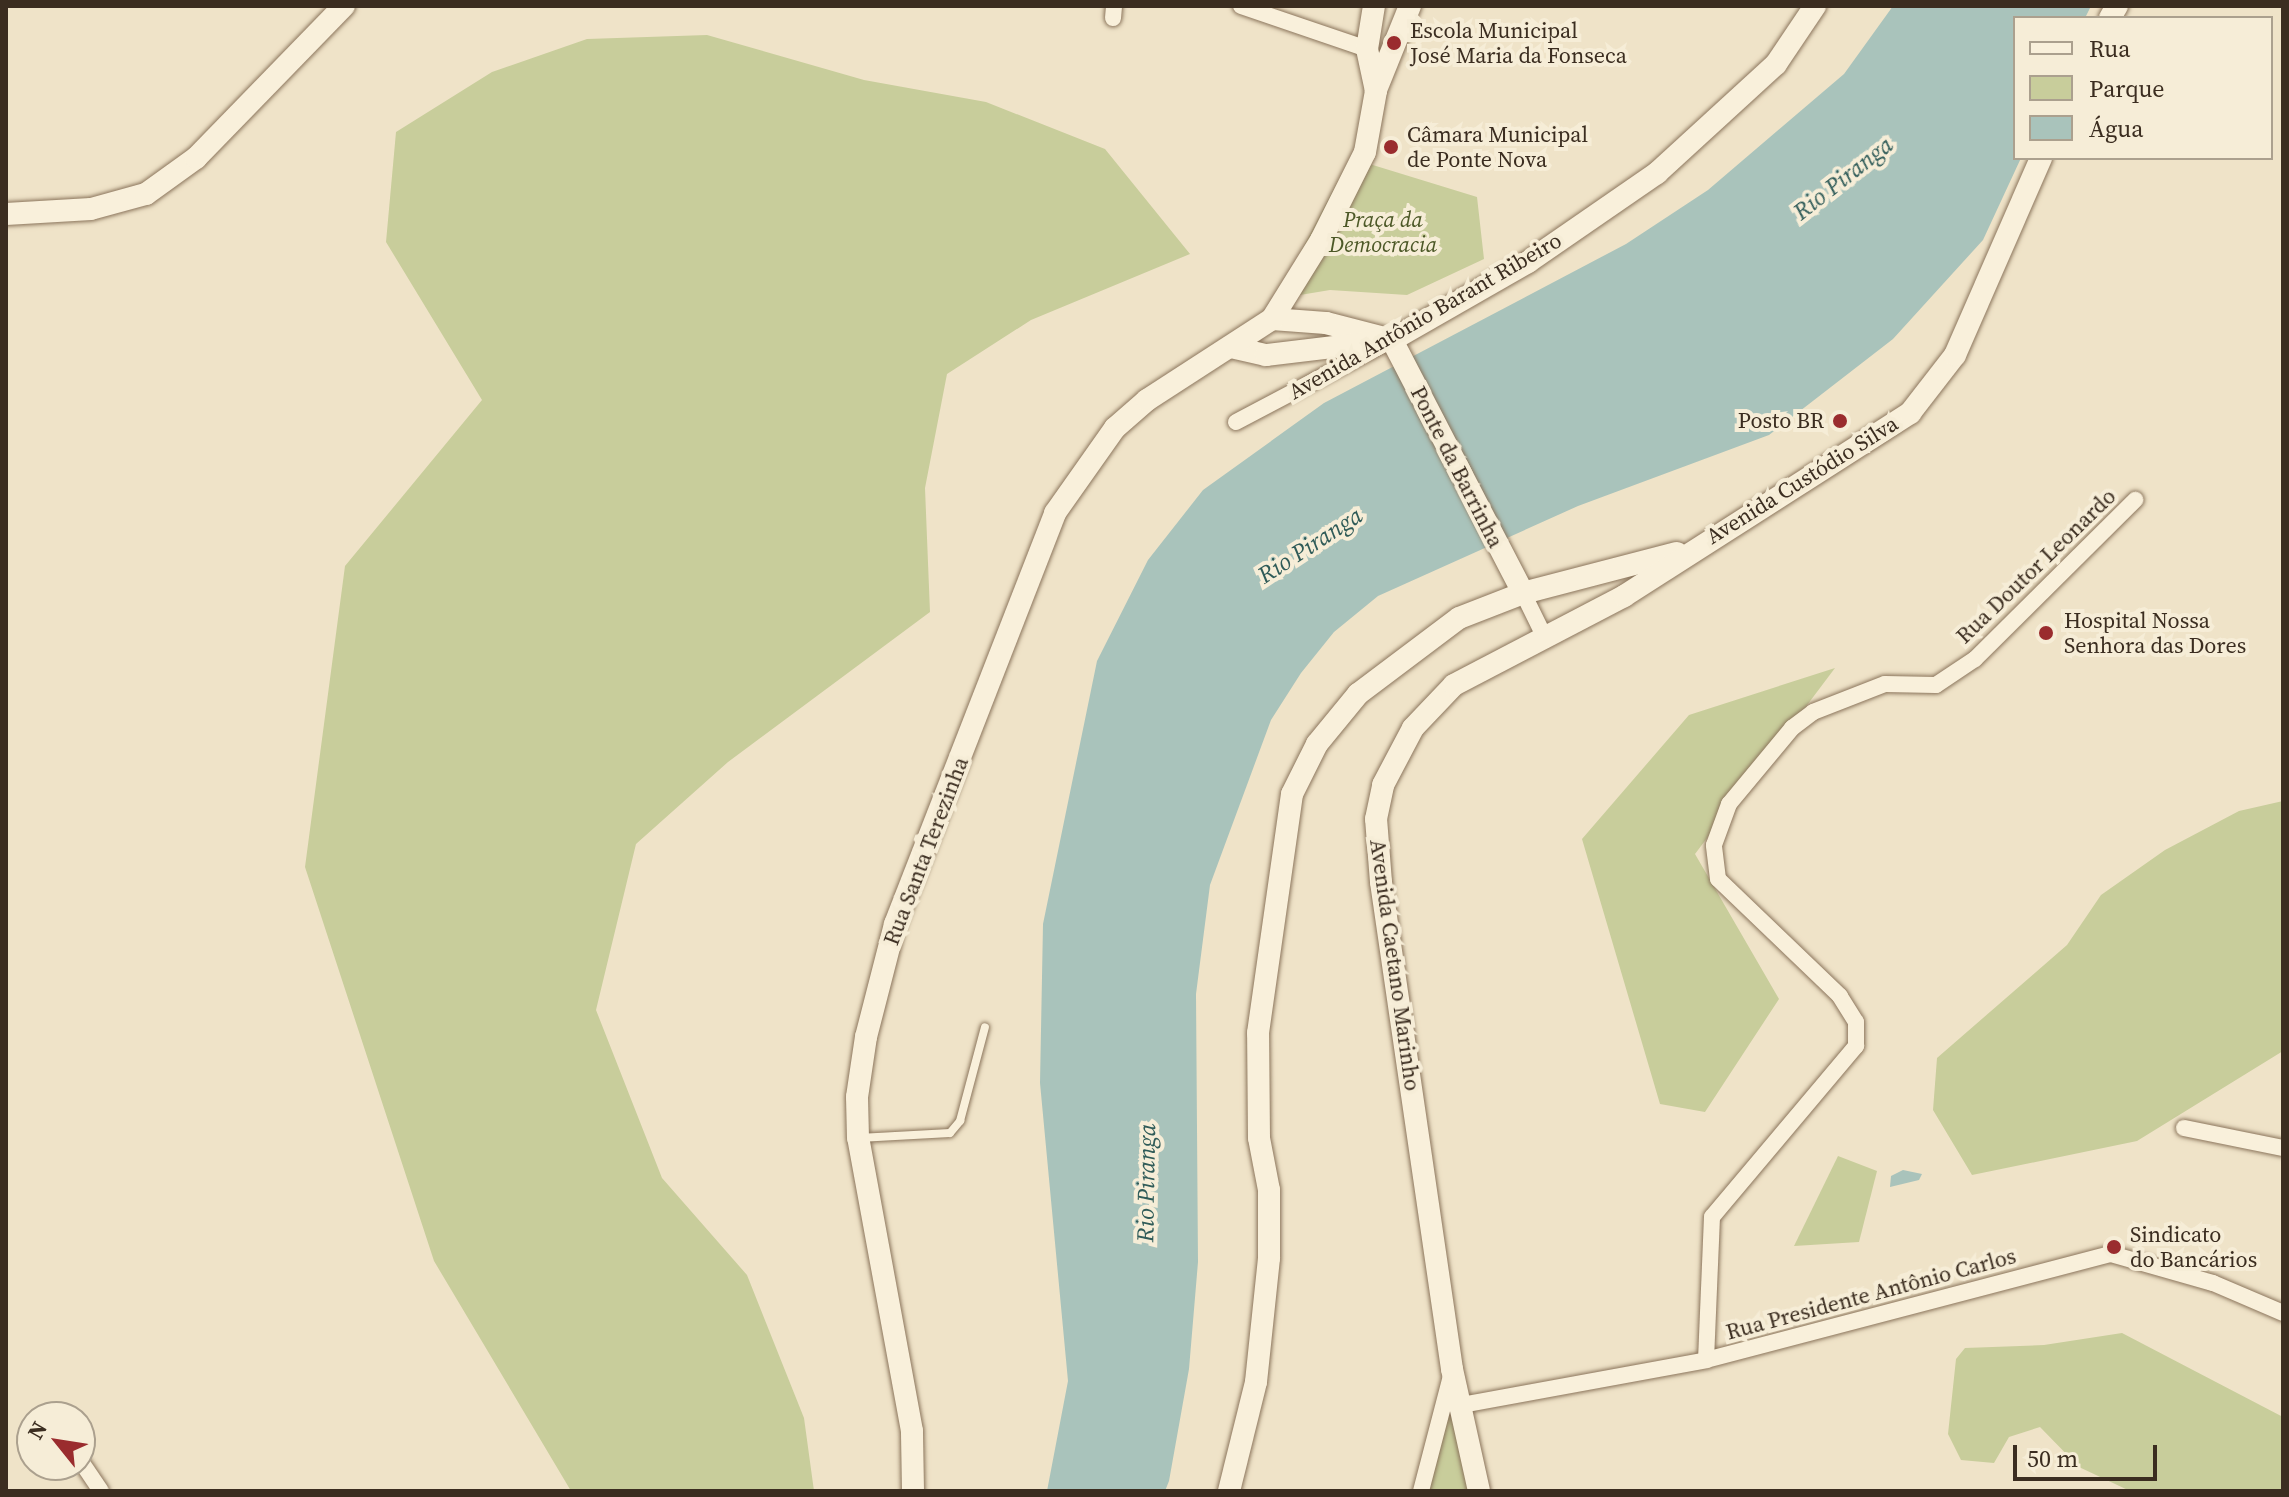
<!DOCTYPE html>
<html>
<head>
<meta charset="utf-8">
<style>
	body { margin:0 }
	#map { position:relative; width:2289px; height:1497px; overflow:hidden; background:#efe3c8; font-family:"Source Serif 4",serif }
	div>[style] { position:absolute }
	.green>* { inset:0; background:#c8cd9b }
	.water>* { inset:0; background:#a9c3bb }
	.roads { filter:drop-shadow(0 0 2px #8b755c) drop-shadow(0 0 2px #8b755c) }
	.lane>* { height:8px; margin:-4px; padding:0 4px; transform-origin:4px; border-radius:4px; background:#f9f0db }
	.street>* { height:16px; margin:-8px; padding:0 8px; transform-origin:8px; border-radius:8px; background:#f9f0db }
	.secondary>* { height:22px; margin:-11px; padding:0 11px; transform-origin:11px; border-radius:11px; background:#f9f0db }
	.dots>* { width:22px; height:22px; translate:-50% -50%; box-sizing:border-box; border:4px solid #f6edd7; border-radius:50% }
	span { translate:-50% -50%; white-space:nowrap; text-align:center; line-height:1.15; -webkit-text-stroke:8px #f6edd7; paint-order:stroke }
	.poi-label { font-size:22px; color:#3b2d20 }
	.left { translate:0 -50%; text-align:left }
	.right { translate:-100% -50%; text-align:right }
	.park-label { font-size:22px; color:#4c5827; font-style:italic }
	.street-label { font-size:22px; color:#3b2d20 }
	.water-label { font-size:24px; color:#2f5b58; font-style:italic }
	.frame { position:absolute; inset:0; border:8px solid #3b2d20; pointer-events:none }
	.legend { position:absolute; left:2013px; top:16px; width:260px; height:144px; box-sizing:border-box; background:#f6edd7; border:2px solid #aba08e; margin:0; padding:10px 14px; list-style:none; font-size:24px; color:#3b2d20 }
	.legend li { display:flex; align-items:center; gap:16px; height:40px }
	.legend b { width:40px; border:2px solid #aba08e }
	.north { position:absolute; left:16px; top:1401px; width:80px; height:80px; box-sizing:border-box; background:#f6edd7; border:2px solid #aba08e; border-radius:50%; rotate:300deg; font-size:22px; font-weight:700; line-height:32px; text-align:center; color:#3b2d20 }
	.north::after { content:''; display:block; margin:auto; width:28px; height:36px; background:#9a2c2e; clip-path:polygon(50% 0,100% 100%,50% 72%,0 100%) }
	.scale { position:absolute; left:2013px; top:1445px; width:144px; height:36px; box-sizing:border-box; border:4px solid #3b2d20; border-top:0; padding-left:10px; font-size:24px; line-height:28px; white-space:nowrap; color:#3b2d20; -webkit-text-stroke:6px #f6edd7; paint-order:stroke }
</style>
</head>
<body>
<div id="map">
	<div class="green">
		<div style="clip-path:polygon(707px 35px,864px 80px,986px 102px,1105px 149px,1190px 254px,1031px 320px,947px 374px,925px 488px,930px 612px,728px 762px,636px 844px,596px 1010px,662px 1178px,747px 1275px,804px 1418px,814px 1491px,571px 1491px,434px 1261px,305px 867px,345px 566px,482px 400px,386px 242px,396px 132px,492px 72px,587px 39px)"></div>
		<div style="clip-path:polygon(1350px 158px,1477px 197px,1484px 259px,1407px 295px,1330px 290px,1276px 299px)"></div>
		<div style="clip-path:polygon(1835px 668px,1695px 854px,1779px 999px,1705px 1112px,1660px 1104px,1582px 839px,1689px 715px)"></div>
		<div style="clip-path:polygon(2283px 801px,2283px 1051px,2137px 1141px,1972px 1175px,1933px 1110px,1937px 1058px,2067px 945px,2101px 895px,2165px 850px,2239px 811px)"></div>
		<div style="clip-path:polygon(1838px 1156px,1877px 1171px,1859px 1242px,1794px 1246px)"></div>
		<div style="clip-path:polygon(2122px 1333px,2283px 1417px,2283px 1491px,2130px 1491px,2079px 1467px,2040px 1427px,2009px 1437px,1994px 1463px,1961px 1460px,1948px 1434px,1956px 1359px,1965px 1348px,2044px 1345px)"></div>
		<div style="clip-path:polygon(1452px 1369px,1479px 1491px,1421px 1491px)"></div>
	</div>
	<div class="water">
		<div style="clip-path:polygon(1893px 6px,2091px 6px,2085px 18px,2015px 18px,2015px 158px,2021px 158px,1983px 240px,1893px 339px,1769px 435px,1578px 506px,1378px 596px,1334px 632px,1301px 673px,1271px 720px,1210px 885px,1196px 994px,1198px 1262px,1189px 1369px,1169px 1481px,1165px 1491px,1047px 1491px,1068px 1381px,1040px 1083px,1043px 924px,1097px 661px,1148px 560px,1203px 490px,1324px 403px,1626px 244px,1708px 190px,1844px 74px)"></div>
		<div style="clip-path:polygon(1903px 1170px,1922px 1174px,1919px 1180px,1890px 1187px,1891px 1176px)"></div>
	</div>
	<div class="roads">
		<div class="lane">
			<div style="left:859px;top:1138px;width:91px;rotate:-3.1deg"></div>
			<div style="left:950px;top:1133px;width:16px;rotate:-50deg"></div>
			<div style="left:960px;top:1121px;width:97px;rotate:-75.1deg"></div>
		</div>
		<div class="street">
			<div style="left:1241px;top:6px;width:133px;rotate:18.8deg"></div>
			<div style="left:1113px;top:18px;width:12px;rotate:-85deg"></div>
			<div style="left:1236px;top:422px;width:167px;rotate:-27.8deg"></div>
			<div style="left:1523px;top:593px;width:52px;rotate:63.9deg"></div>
			<div style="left:2184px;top:1128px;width:101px;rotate:11.4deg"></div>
			<div style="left:1706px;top:1360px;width:143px;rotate:-87.6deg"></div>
			<div style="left:1712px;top:1217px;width:224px;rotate:-49.9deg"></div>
			<div style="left:1856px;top:1046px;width:24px;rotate:-90deg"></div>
			<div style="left:1856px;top:1022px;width:31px;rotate:-122deg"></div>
			<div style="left:1840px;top:996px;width:169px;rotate:-136.2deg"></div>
			<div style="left:1718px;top:879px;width:34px;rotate:-97deg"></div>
			<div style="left:1714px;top:845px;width:44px;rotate:-69.9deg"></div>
			<div style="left:1729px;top:804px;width:99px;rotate:-50.3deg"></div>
			<div style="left:1792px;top:728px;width:26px;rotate:-37deg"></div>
			<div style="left:1813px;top:712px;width:77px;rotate:-21.3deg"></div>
			<div style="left:1885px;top:684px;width:51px;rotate:1.1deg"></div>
			<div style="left:1936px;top:685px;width:47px;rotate:-33.7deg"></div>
			<div style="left:1975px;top:659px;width:226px;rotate:-44.8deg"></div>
			<div style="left:1462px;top:1405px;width:248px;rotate:-10.4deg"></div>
			<div style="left:1706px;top:1360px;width:419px;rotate:-14.7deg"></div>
			<div style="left:2111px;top:1254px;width:106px;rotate:15.9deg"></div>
			<div style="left:2213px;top:1283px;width:76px;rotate:23.2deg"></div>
			<div style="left:80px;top:1460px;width:37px;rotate:56deg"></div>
			<div style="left:1421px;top:1491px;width:123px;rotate:-75.4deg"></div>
		</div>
		<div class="secondary">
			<div style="left:2110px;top:18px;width:14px;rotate:-60deg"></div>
			<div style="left:1376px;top:90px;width:91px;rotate:-68deg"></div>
			<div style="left:6px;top:214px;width:85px;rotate:-3.4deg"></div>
			<div style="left:91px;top:209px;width:57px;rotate:-15.3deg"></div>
			<div style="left:146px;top:194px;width:62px;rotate:-35.8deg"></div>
			<div style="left:196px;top:158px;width:212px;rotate:-45.8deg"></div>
			<div style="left:1272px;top:319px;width:54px;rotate:4.2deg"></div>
			<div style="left:1326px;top:323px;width:60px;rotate:14.5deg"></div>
			<div style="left:1392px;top:340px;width:285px;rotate:62.6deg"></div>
			<div style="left:1231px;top:347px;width:36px;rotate:13deg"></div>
			<div style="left:1266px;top:355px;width:127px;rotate:-6.8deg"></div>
			<div style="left:1392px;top:340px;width:157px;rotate:-29.8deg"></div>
			<div style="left:1528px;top:262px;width:157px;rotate:-34.6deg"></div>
			<div style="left:1657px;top:173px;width:161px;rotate:-42.5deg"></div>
			<div style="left:1776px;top:64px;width:70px;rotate:-56.1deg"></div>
			<div style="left:913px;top:1491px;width:60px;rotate:-91deg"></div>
			<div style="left:912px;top:1431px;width:298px;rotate:-100.4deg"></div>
			<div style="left:858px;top:1138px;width:41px;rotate:-91.4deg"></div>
			<div style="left:857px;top:1097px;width:61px;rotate:-81.5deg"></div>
			<div style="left:866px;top:1037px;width:117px;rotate:-75.6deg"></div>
			<div style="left:895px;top:924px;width:441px;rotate:-68.7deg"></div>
			<div style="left:1055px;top:513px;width:104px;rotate:-54.8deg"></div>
			<div style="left:1115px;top:428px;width:43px;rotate:-41.2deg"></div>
			<div style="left:1147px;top:400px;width:149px;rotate:-32.9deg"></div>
			<div style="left:1272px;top:319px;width:93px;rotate:-58.2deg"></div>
			<div style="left:1321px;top:240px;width:98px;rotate:-63.4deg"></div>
			<div style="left:1365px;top:152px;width:62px;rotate:-79.8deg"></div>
			<div style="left:1376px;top:91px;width:43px;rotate:-102.1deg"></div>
			<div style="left:1367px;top:49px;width:44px;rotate:-80.8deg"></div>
			<div style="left:1229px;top:1491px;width:112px;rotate:-76.1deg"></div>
			<div style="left:1256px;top:1382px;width:125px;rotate:-84deg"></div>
			<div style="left:1269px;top:1258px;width:68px;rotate:-90deg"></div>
			<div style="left:1269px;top:1190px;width:53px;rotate:-100.9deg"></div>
			<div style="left:1259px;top:1138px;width:105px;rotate:-90.5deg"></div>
			<div style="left:1258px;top:1033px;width:241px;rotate:-81.9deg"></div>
			<div style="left:1292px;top:794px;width:56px;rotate:-63.4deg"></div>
			<div style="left:1317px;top:744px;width:65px;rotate:-50.6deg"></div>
			<div style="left:1358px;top:694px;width:126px;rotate:-37deg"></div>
			<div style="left:1459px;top:618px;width:69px;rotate:-21.3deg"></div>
			<div style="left:1523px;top:593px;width:159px;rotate:-14.6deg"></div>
			<div style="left:1479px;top:1491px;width:125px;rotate:-102.5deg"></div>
			<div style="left:1452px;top:1369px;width:492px;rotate:-98.3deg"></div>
			<div style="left:1381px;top:882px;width:63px;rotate:-94.5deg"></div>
			<div style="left:1376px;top:819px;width:35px;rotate:-78deg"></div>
			<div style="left:1383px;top:785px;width:64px;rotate:-62.2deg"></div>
			<div style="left:1413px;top:728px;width:59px;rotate:-46.4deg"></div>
			<div style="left:1454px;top:685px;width:192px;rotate:-27.6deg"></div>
			<div style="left:1624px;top:596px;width:340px;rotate:-32.6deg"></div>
			<div style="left:1910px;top:413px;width:73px;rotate:-52.2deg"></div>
			<div style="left:1955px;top:355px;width:215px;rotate:-66.4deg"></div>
		</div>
	</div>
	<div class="dots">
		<div style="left:1394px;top:43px;background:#9a2c2e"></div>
		<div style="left:1391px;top:147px;background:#9a2c2e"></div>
		<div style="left:1840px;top:421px;background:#9a2c2e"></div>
		<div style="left:2046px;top:633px;background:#9a2c2e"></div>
		<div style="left:2114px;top:1247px;background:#9a2c2e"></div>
	</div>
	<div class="poi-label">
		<span class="left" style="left:1410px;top:43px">Escola Municipal<br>José Maria da Fonseca</span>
		<span class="left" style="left:1407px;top:147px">Câmara Municipal<br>de Ponte Nova</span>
		<span class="right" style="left:1824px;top:421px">Posto BR</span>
		<span class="left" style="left:2064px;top:633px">Hospital Nossa<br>Senhora das Dores</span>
		<span class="left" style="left:2130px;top:1247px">Sindicato<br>do Bancários</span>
	</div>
	<div class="park-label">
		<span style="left:1383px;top:232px">Praça da<br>Democracia</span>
	</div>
	<div class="street-label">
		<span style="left:1425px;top:316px;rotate:-30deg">Avenida Antônio Barant Ribeiro</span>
		<span style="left:1457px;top:467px;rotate:63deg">Ponte da Barrinha</span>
		<span style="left:1802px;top:480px;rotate:-32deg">Avenida Custódio Silva</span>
		<span style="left:2036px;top:566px;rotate:-44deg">Rua Doutor Leonardo</span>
		<span style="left:926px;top:851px;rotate:-69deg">Rua Santa Terezinha</span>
		<span style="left:1395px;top:965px;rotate:82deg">Avenida Caetano Marinho</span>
		<span style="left:1871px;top:1294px;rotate:-15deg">Rua Presidente Antônio Carlos</span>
	</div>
	<div class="water-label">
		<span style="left:1843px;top:178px;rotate:-38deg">Rio Piranga</span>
		<span style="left:1310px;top:545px;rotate:-33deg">Rio Piranga</span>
		<span style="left:1146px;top:1183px;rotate:-89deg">Rio Piranga</span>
	</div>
	<div class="frame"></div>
	<ul class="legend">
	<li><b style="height:10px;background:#f9f0db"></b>Rua</li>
	<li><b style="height:22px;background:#c8cd9b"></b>Parque</li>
	<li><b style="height:22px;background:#a9c3bb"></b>Água</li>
	</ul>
	<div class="north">N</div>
	<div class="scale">50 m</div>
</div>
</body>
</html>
